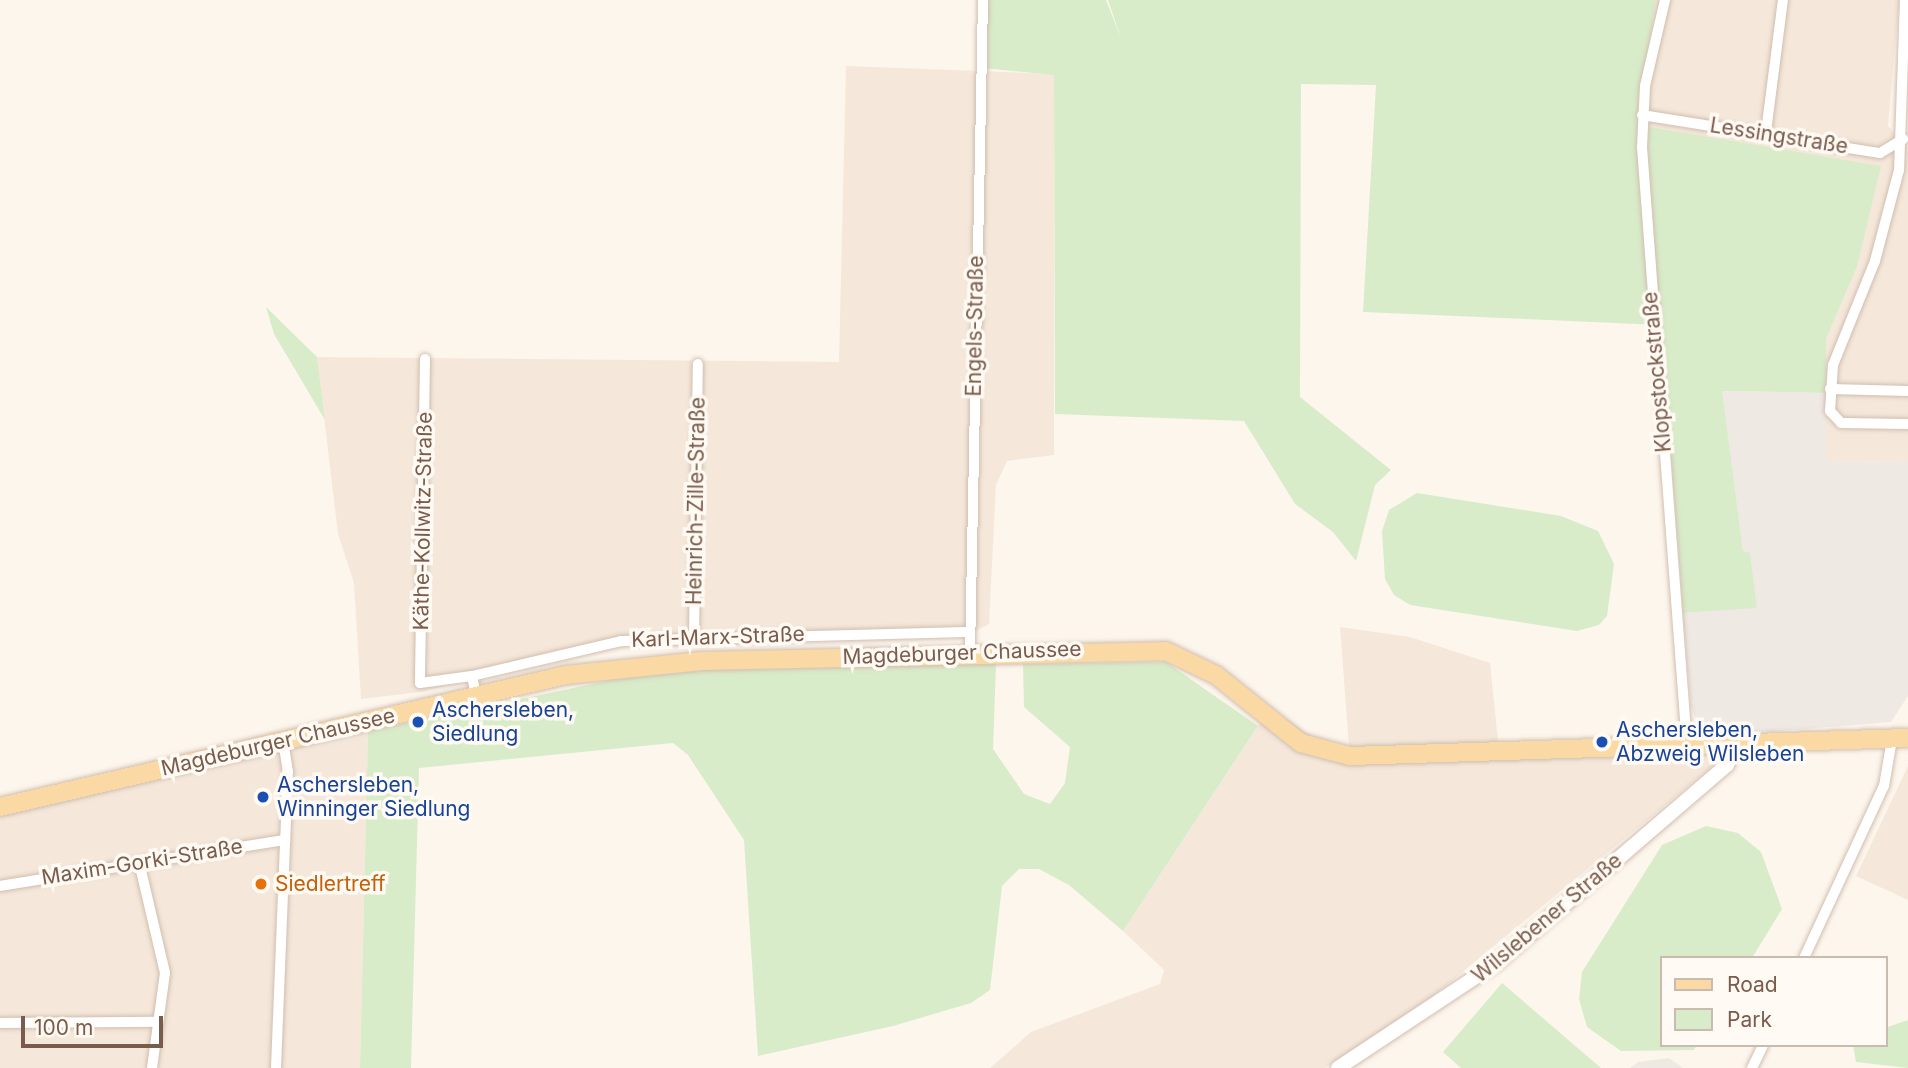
<!DOCTYPE html>
<html>
<head>
<meta charset="utf-8">
<style>
	body { margin:0 }
	#map { position:relative; width:1908px; height:1068px; overflow:hidden; background:#fdf6ec; font-family:Inter,sans-serif }
	div>[style] { position:absolute }
	.residential>* { inset:0; background:#f5e8da }
	.industrial>* { inset:0; background:#efe9e4 }
	.green>* { inset:0; background:#d8ecc9 }
	.roads { filter:drop-shadow(0 0 2px #d1beb0) drop-shadow(0 0 2px #d1beb0) }
	.minor>* { height:10px; margin:-5px; padding:0 5px; transform-origin:5px; border-radius:5px; background:#fff }
	.tertiary>* { height:14px; margin:-7px; padding:0 7px; transform-origin:7px; border-radius:7px; background:#fff }
	.primary>* { height:18px; margin:-9px; padding:0 9px; transform-origin:9px; border-radius:9px; background:#fbd9a5 }
	.dots>* { width:19px; height:19px; translate:-50% -50%; box-sizing:border-box; border:4px solid #fffaf3; border-radius:50% }
	span { translate:-50% -50%; white-space:nowrap; text-align:center; line-height:1.15; -webkit-text-stroke:7px #fffaf3; paint-order:stroke }
	.street-label { font-size:21px; color:#7a5c4d }
	.transit-label { font-size:21px; color:#164399 }
	.left { translate:0 -50%; text-align:left }
	.food-label { font-size:21px; color:#c56008 }
	.legend { position:absolute; left:1660px; top:956px; width:228px; height:91px; box-sizing:border-box; background:#fffaf3; border:2px solid #cabbb1; margin:0; padding:9px 12px; list-style:none; font-size:21px; color:#7a5c4d }
	.legend li { display:flex; align-items:center; gap:14px; height:35px }
	.legend b { width:35px; border:2px solid #cabbb1 }
	.scale { position:absolute; left:21px; top:1016px; width:142px; height:32px; box-sizing:border-box; border:4px solid #7a5c4d; border-top:0; padding-left:9px; font-size:21px; line-height:24px; white-space:nowrap; color:#7a5c4d; -webkit-text-stroke:5px #fffaf3; paint-order:stroke }
</style>
</head>
<body>
<div id="map">
	<div class="residential">
		<div style="clip-path:polygon(1656px 0,1899px 0,1888px 126px,1908px 148px,1908px 462px,1826px 461px,1826px 339px,1857px 267px,1637px 125px)"></div>
		<div style="clip-path:polygon(846px 66px,1054px 74px,1054px 455px,1007px 461px,996px 485px,989px 624px,970px 634px,620px 646px,420px 692px,361px 699px,354px 583px,338px 534px,317px 357px,839px 362px)"></div>
		<div style="clip-path:polygon(1340px 627px,1410px 637px,1490px 663px,1498px 741px,1717px 752px,1720px 760px,1409px 1016px,1325px 1068px,990px 1068px,1031px 1032px,1160px 984px,1164px 970px,1123px 931px,1270px 708px,1317px 739px,1349px 747px)"></div>
		<div style="clip-path:polygon(368px 731px,360px 1068px,0 1068px,0 814px)"></div>
		<div style="clip-path:polygon(1908px 766px,1908px 900px,1856px 876px)"></div>
	</div>
	<div class="industrial">
		<div style="clip-path:polygon(1721px 391px,1826px 393px,1826px 461px,1908px 462px,1908px 696px,1891px 722px,1703px 737px,1691px 707px,1683px 613px,1757px 607px,1743px 552px)"></div>
		<div style="clip-path:polygon(1669px 1058px,1683px 1068px,1630px 1068px,1638px 1062px)"></div>
	</div>
	<div class="green">
		<div style="clip-path:polygon(983px 0,1106px 0,1121px 38px,1108px 0,1656px 0,1637px 125px,1881px 166px,1857px 267px,1826px 339px,1826px 393px,1722px 391px,1743px 551px,1750px 553px,1757px 608px,1683px 613px,1661px 325px,1363px 312px,1376px 85px,1301px 84px,1300px 397px,1391px 470px,1375px 485px,1356px 561px,1333px 532px,1295px 504px,1244px 421px,1055px 414px,1054px 75px,982px 68px)"></div>
		<div style="clip-path:polygon(266px 307px,317px 357px,325px 420px,274px 334px)"></div>
		<div style="clip-path:polygon(1417px 493px,1561px 516px,1598px 531px,1614px 564px,1607px 616px,1599px 625px,1577px 631px,1410px 605px,1394px 595px,1385px 579px,1382px 531px,1389px 510px)"></div>
		<div style="clip-path:polygon(1166px 662px,1258px 726px,1123px 931px,1069px 885px,1039px 869px,1019px 869px,1002px 886px,990px 990px,971px 1003px,893px 1026px,758px 1056px,744px 840px,688px 755px,673px 743px,419px 768px,411px 1068px,360px 1068px,368px 731px,616px 679px,705px 670px,996px 663px,993px 749px,1024px 794px,1050px 804px,1065px 783px,1070px 747px,1024px 707px,1023px 664px)"></div>
		<div style="clip-path:polygon(1706px 826px,1738px 833px,1761px 852px,1782px 909px,1752px 958px,1661px 958px,1661px 1045px,1697px 1045px,1694px 1050px,1621px 1051px,1587px 1027px,1579px 999px,1582px 972px,1662px 845px)"></div>
		<div style="clip-path:polygon(1502px 983px,1601px 1068px,1461px 1068px,1443px 1052px)"></div>
		<div style="clip-path:polygon(1908px 1020px,1908px 1068px,1856px 1062px,1853px 1045px,1885px 1045px,1885px 1028px)"></div>
	</div>
	<div class="roads">
		<div class="minor">
			<div style="left:1665px;top:0;width:88px;rotate:103.1deg"></div>
			<div style="left:1645px;top:86px;width:61px;rotate:92.8deg"></div>
			<div style="left:1642px;top:147px;width:601px;rotate:85.7deg"></div>
			<div style="left:1905px;top:0;width:170px;rotate:92deg"></div>
			<div style="left:1899px;top:170px;width:94px;rotate:104.8deg"></div>
			<div style="left:1875px;top:261px;width:112px;rotate:112deg"></div>
			<div style="left:1833px;top:365px;width:46px;rotate:93.7deg"></div>
			<div style="left:1830px;top:411px;width:16px;rotate:47deg"></div>
			<div style="left:1841px;top:423px;width:67px;rotate:0.9deg"></div>
			<div style="left:1642px;top:115px;width:241px;rotate:9.1deg"></div>
			<div style="left:1880px;top:153px;width:27px;rotate:-31deg"></div>
			<div style="left:1766px;top:132px;width:133px;rotate:-82.7deg"></div>
			<div style="left:425px;top:359px;width:324px;rotate:90.9deg"></div>
			<div style="left:420px;top:683px;width:52px;rotate:-7.7deg"></div>
			<div style="left:1830px;top:389px;width:78px;rotate:1.5deg"></div>
			<div style="left:694px;top:637px;width:273px;rotate:-89.2deg"></div>
			<div style="left:970px;top:653px;width:653px;rotate:-88.86deg"></div>
			<div style="left:476px;top:695px;width:19px;rotate:-102deg"></div>
			<div style="left:472px;top:676px;width:153px;rotate:-13.2deg"></div>
			<div style="left:621px;top:641px;width:348px;rotate:-1.5deg"></div>
			<div style="left:139px;top:862px;width:114px;rotate:76.8deg"></div>
			<div style="left:165px;top:973px;width:96px;rotate:97.8deg"></div>
			<div style="left:0;top:886px;width:289px;rotate:-9.2deg"></div>
			<div style="left:1804px;top:958px;width:190px;rotate:-65.1deg"></div>
			<div style="left:1884px;top:786px;width:48px;rotate:-80.3deg"></div>
			<div style="left:0;top:1023px;width:158px;rotate:-0.4deg"></div>
			<div style="left:276px;top:1068px;width:296px;rotate:-87.7deg"></div>
			<div style="left:288px;top:772px;width:31px;rotate:-99deg"></div>
			<div style="left:1752px;top:1068px;width:25px;rotate:-64deg"></div>
		</div>
		<div class="tertiary">
			<div style="left:1338px;top:1068px;width:192px;rotate:-33.5deg"></div>
			<div style="left:1498px;top:962px;width:302px;rotate:-40.7deg"></div>
			<div style="left:1727px;top:765px;width:21px;rotate:-71deg"></div>
		</div>
		<div class="primary">
			<div style="left:0;top:807px;width:581px;rotate:-13.13deg"></div>
			<div style="left:566px;top:675px;width:136px;rotate:-5.9deg"></div>
			<div style="left:701px;top:661px;width:465px;rotate:-1.2deg"></div>
			<div style="left:1166px;top:651px;width:55px;rotate:25.6deg"></div>
			<div style="left:1216px;top:675px;width:109px;rotate:38.7deg"></div>
			<div style="left:1301px;top:743px;width:51px;rotate:14.9deg"></div>
			<div style="left:1350px;top:756px;width:558px;rotate:-1.85deg"></div>
		</div>
	</div>
	<div class="dots">
		<div style="left:418px;top:722px;background:#1a4fb4"></div>
		<div style="left:1602px;top:742px;background:#1a4fb4"></div>
		<div style="left:263px;top:797px;background:#1a4fb4"></div>
		<div style="left:261px;top:884px;background:#e8710a"></div>
	</div>
	<div class="street-label">
		<span style="left:1779px;top:136px;rotate:9deg">Lessingstraße</span>
		<span style="left:975px;top:326px;rotate:-89deg">Engels-Straße</span>
		<span style="left:1657px;top:372px;rotate:-95deg">Klopstockstraße</span>
		<span style="left:696px;top:501px;rotate:-89deg">Heinrich-Zille-Straße</span>
		<span style="left:423px;top:521px;rotate:-89deg">Käthe-Kollwitz-Straße</span>
		<span style="left:718px;top:637px;rotate:-2deg">Karl-Marx-Straße</span>
		<span style="left:962px;top:653px;rotate:-2deg">Magdeburger Chaussee</span>
		<span style="left:278px;top:742px;rotate:-13deg">Magdeburger Chaussee</span>
		<span style="left:142px;top:862px;rotate:-9deg">Maxim-Gorki-Straße</span>
		<span style="left:1547px;top:918px;rotate:-40deg">Wilslebener Straße</span>
	</div>
	<div class="transit-label">
		<span class="left" style="left:432px;top:722px">Aschersleben,<br>Siedlung</span>
		<span class="left" style="left:1616px;top:742px">Aschersleben,<br>Abzweig Wilsleben</span>
		<span class="left" style="left:277px;top:797px">Aschersleben,<br>Winninger Siedlung</span>
	</div>
	<div class="food-label">
		<span class="left" style="left:275px;top:884px">Siedlertreff</span>
	</div>
	<ul class="legend">
	<li><b style="height:9px;background:#fbd9a5"></b>Road</li>
	<li><b style="height:19px;background:#d8ecc9"></b>Park</li>
	</ul>
	<div class="scale">100 m</div>
</div>
</body>
</html>
